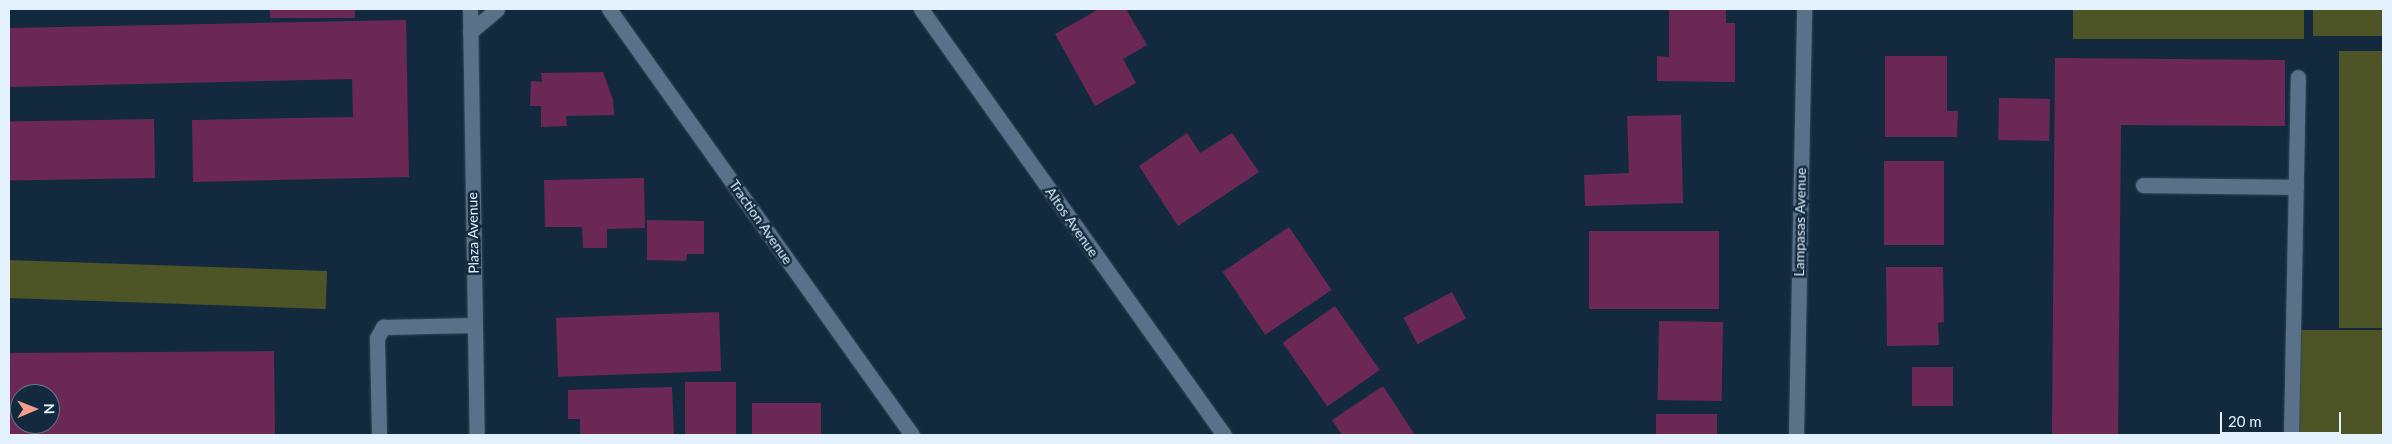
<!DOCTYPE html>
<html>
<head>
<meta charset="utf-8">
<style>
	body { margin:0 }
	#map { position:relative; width:2392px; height:444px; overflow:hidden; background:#132a3e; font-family:Lato,sans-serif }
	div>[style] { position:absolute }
	.green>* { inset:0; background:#4d5526; transform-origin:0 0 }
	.building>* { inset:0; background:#6c2855; transform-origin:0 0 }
	.roads { filter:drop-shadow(0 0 1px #364858) drop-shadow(0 0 1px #364858) }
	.minor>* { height:15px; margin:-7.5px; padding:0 7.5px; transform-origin:7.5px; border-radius:7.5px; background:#597289 }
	span { translate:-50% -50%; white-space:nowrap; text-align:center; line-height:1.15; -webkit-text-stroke:5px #132a3e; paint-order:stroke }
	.street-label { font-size:14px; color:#e3f2fe }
	.frame { position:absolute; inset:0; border:10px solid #e3f2fe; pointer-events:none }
	.north { position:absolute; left:10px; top:384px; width:50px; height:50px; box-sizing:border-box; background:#132a3e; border:1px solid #667a8b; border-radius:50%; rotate:89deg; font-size:14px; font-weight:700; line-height:20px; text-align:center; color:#e3f2fe }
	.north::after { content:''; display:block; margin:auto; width:18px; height:22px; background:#f49d8c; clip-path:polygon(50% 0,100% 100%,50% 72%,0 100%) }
	.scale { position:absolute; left:2220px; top:412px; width:121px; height:22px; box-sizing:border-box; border:2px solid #e3f2fe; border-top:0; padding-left:6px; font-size:15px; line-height:18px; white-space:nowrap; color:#e3f2fe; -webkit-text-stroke:4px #132a3e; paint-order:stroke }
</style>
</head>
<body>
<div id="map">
	<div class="green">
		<div style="left:2073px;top:9px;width:231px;height:30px"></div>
		<div style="left:2313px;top:9px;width:70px;height:27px"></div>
		<div style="left:2339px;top:51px;width:44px;height:277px"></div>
		<div style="left:327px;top:271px;width:38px;height:318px;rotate:92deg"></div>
		<div style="left:2383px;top:330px;width:105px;height:84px;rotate:90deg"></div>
	</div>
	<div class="building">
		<div style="left:270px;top:9px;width:85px;height:9px"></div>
		<div style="clip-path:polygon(1099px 9px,1126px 9px,1147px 45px,1123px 59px,1136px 83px,1095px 106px,1055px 34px)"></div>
		<div style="clip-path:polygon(1669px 9px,1726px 9px,1726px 23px,1735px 23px,1735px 82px,1657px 81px,1657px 56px,1669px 57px)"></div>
		<div style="clip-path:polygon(406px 20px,409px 177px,193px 182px,192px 120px,353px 117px,352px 79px,9px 87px,9px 28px)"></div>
		<div style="clip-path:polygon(1885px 56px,1947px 56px,1947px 111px,1958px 111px,1957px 137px,1885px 137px)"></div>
		<div style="clip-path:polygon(2055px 58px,2285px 60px,2285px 126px,2121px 125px,2118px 435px,2052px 435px)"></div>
		<div style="clip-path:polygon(603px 72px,613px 100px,614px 115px,566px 116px,567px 126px,541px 127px,541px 106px,530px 106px,531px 81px,542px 82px,541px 73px)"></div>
		<div style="left:1999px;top:98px;width:51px;height:42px;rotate:1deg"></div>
		<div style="clip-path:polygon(1681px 115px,1683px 203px,1585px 206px,1584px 175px,1629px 173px,1627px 116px)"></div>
		<div style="left:154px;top:119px;width:59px;height:145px;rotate:89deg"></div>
		<div style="clip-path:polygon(1187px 133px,1200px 153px,1232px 133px,1259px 172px,1178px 226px,1139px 166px)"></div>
		<div style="left:1944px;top:161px;width:84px;height:60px;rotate:90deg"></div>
		<div style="clip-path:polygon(644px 178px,645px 228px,607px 229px,607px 248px,583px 248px,582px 227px,545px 227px,544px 180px)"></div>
		<div style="clip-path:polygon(647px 220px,704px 221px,704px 254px,687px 254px,686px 261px,647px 260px)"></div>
		<div style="left:1289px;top:227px;width:76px;height:80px;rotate:56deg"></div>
		<div style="left:1719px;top:231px;width:78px;height:130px;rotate:90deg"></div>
		<div style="clip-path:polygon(1886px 267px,1943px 267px,1944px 322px,1938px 323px,1939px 345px,1887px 346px)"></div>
		<div style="left:1452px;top:292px;width:30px;height:55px;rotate:62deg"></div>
		<div style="left:1335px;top:306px;width:78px;height:64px;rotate:55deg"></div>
		<div style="left:719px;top:312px;width:59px;height:163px;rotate:88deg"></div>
		<div style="left:1659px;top:321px;width:64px;height:79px;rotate:1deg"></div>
		<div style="clip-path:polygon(evenodd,274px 351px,275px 434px,9px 435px,9px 353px,274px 351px,20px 394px,50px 394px,50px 424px,20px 424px,20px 394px)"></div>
		<div style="left:1912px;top:367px;width:41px;height:39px"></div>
		<div style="left:685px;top:382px;width:51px;height:53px"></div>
		<div style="clip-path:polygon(1383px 386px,1415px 435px,1342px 435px,1332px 420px)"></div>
		<div style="clip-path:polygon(672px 387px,674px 435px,580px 435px,580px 419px,568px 419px,568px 390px)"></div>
		<div style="left:821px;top:403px;width:32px;height:69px;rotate:90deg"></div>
		<div style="left:1717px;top:414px;width:21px;height:61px;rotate:90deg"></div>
	</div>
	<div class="roads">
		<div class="minor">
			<div style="left:470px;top:9px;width:426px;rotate:89.1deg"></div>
			<div style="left:609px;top:9px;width:523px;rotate:54.58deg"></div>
			<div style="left:921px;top:9px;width:523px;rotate:54.58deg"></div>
			<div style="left:470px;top:32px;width:35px;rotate:-40deg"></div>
			<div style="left:2143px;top:185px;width:153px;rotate:0.7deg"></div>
			<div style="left:379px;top:435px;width:97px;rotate:-91.2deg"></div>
			<div style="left:377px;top:338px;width:13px;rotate:-61deg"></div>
			<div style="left:383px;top:327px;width:92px;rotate:-1.2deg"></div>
			<div style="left:1796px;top:435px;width:426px;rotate:-88.9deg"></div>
			<div style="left:2291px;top:435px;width:358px;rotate:-88.9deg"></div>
		</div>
	</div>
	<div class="street-label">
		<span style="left:761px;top:222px;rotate:55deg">Traction Avenue</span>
		<span style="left:1072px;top:222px;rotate:55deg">Altos Avenue</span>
		<span style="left:1800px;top:222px;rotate:-89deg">Lampasas Avenue</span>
		<span style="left:473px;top:233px;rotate:-91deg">Plaza Avenue</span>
	</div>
	<div class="frame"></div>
	<div class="north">N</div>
	<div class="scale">20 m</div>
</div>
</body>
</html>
